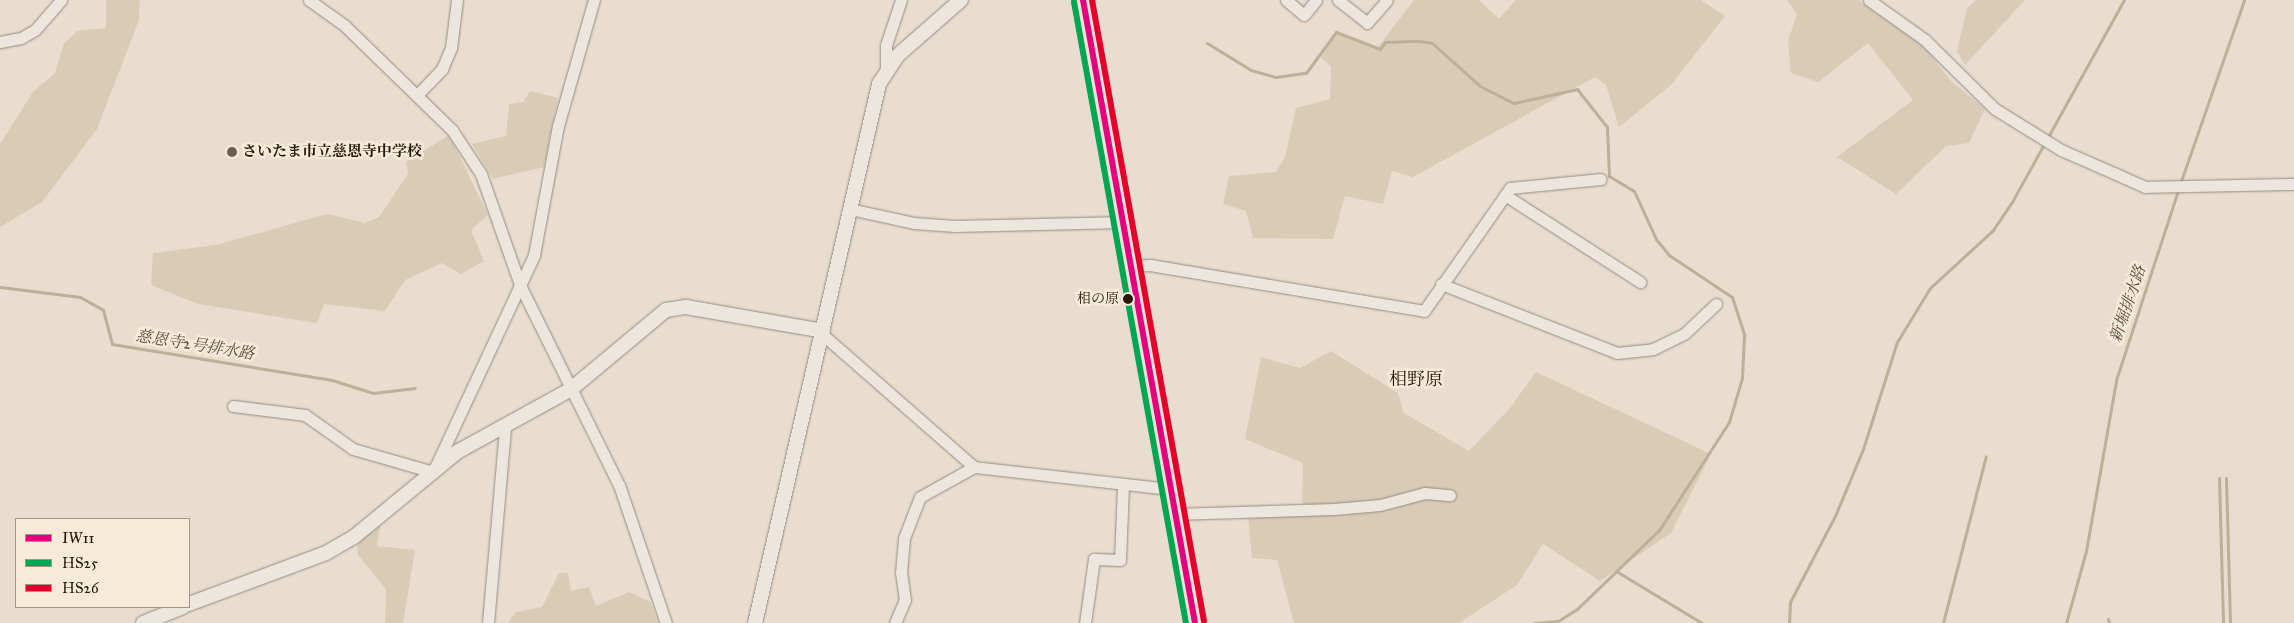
<!DOCTYPE html>
<html>
<head>
<meta charset="utf-8">
<style>
	body { margin:0 }
	#map { position:relative; width:2294px; height:623px; overflow:hidden; background:#e8ddce; font-family:"IM FELL Great Primer","Noto Serif JP",serif }
	div>[style] { position:absolute }
	.green>* { inset:0; background:#dacbb6 }
	.stream>* { height:3px; margin:-1.5px; padding:0 1.5px; transform-origin:1.5px; border-radius:1.5px; background:#beaf9a }
	.roads { filter:drop-shadow(0 0 1px #938c81) drop-shadow(0 0 1px #938c81) }
	.minor>* { height:11px; margin:-5.5px; padding:0 5.5px; transform-origin:5.5px; border-radius:5.5px; background:#ece6df }
	.tertiary>* { height:14px; margin:-7px; padding:0 7px; transform-origin:7px; border-radius:7px; background:#ece6df }
	.primary>* { height:18px; margin:-9px; padding:0 9px; transform-origin:9px; border-radius:9px; background:#e9e3da }
	.bus-1>* { height:6px; margin:-3px; padding:0 3px; transform-origin:3px; border-radius:3px; background:#e5007d }
	.bus-2>* { height:6px; margin:-3px; padding:0 3px; transform-origin:3px; border-radius:3px; background:#00a651 }
	.bus-3>* { height:6px; margin:-3px; padding:0 3px; transform-origin:3px; border-radius:3px; background:#e4002b }
	.dots>* { width:14px; height:14px; translate:-50% -50%; box-sizing:border-box; border:2px solid #f7ead8; border-radius:50% }
	span { translate:-50% -50%; white-space:nowrap; text-align:center; line-height:1.15; -webkit-text-stroke:5px #f7ead8; paint-order:stroke }
	.bus-label { font-size:14px; color:#241809 }
	.right { translate:-100% -50%; text-align:right }
	.poi-label { font-size:15px; color:#241809; font-weight:700 }
	.left { translate:0 -50%; text-align:left }
	.water-label { font-size:16px; color:#5a4c3a; font-style:italic }
	.quarter-label { font-size:18px; color:#241809 }
	.legend { position:absolute; left:15px; top:518px; width:175px; height:90px; box-sizing:border-box; background:#f7ead8; border:1px solid #a39685; margin:0; padding:6px 9px; list-style:none; font-size:15px; color:#241809 }
	.legend li { display:flex; align-items:center; gap:10px; height:25px }
	.legend b { width:25px; border:1px solid #a39685 }
</style>
</head>
<body>
<div id="map">
	<div class="green">
		<div style="clip-path:polygon(106px 0,140px 0,139px 20px,97px 129px,42px 202px,0 227px,0 144px,33px 92px,55px 73px,64px 43px,78px 31px,106px 28px)"></div>
		<div style="clip-path:polygon(1414px 0,1479px 0,1499px 19px,1516px 0,1701px 0,1725px 16px,1671px 85px,1619px 127px,1606px 85px,1595px 77px,1413px 177px,1392px 171px,1383px 204px,1345px 196px,1333px 239px,1253px 238px,1246px 211px,1223px 204px,1229px 176px,1276px 172px,1285px 157px,1296px 108px,1330px 99px,1331px 66px,1321px 58px,1334px 34px,1378px 47px)"></div>
		<div style="clip-path:polygon(1787px 0,1858px 0,1923px 45px,1951px 81px,1985px 109px,1969px 143px,1946px 146px,1896px 194px,1837px 157px,1913px 100px,1868px 43px,1818px 82px,1791px 73px,1788px 41px,1797px 14px)"></div>
		<div style="clip-path:polygon(1976px 0,2025px 0,1965px 65px,1957px 51px,1967px 8px)"></div>
		<div style="clip-path:polygon(530px 91px,558px 98px,544px 167px,493px 179px,472px 144px,506px 136px,509px 104px,523px 102px)"></div>
		<div style="clip-path:polygon(449px 135px,488px 215px,471px 230px,484px 261px,461px 274px,442px 263px,405px 280px,385px 311px,324px 304px,317px 323px,198px 304px,151px 285px,153px 253px,216px 245px,327px 214px,365px 223px,379px 217px,408px 174px,406px 162px)"></div>
		<div style="clip-path:polygon(1331px 351px,1398px 393px,1404px 413px,1469px 451px,1510px 408px,1536px 372px,1711px 454px,1671px 533px,1600px 581px,1543px 544px,1517px 585px,1459px 623px,1294px 623px,1277px 560px,1252px 558px,1248px 517px,1302px 513px,1303px 463px,1245px 439px,1261px 357px,1300px 368px)"></div>
		<div style="clip-path:polygon(380px 526px,377px 546px,415px 550px,403px 623px,385px 623px,386px 589px,358px 555px,357px 543px)"></div>
		<div style="clip-path:polygon(559px 573px,568px 573px,571px 591px,589px 587px,596px 606px,629px 592px,650px 602px,659px 623px,508px 623px,516px 612px,542px 607px)"></div>
	</div>
	<div class="stream">
		<div style="left:1207px;top:43px;width:52px;rotate:31.5deg"></div>
		<div style="left:1251px;top:70px;width:26px;rotate:16deg"></div>
		<div style="left:1276px;top:77px;width:30px;rotate:-8deg"></div>
		<div style="left:1306px;top:73px;width:51px;rotate:-53.8deg"></div>
		<div style="left:1336px;top:32px;width:47px;rotate:21.1deg"></div>
		<div style="left:1380px;top:49px;width:9px;rotate:-54deg"></div>
		<div style="left:1385px;top:42px;width:35px;rotate:-2deg"></div>
		<div style="left:1420px;top:41px;width:12px;rotate:9deg"></div>
		<div style="left:1432px;top:43px;width:64px;rotate:41.9deg"></div>
		<div style="left:1480px;top:86px;width:38px;rotate:27deg"></div>
		<div style="left:1514px;top:103px;width:65px;rotate:-12.5deg"></div>
		<div style="left:1577px;top:89px;width:48px;rotate:51.7deg"></div>
		<div style="left:1607px;top:127px;width:49px;rotate:87.7deg"></div>
		<div style="left:1609px;top:176px;width:29px;rotate:31deg"></div>
		<div style="left:1634px;top:191px;width:53px;rotate:65.4deg"></div>
		<div style="left:1656px;top:239px;width:21px;rotate:51deg"></div>
		<div style="left:1669px;top:255px;width:76px;rotate:33.7deg"></div>
		<div style="left:1732px;top:297px;width:40px;rotate:72deg"></div>
		<div style="left:1744px;top:335px;width:43px;rotate:92.7deg"></div>
		<div style="left:1742px;top:378px;width:46px;rotate:106.5deg"></div>
		<div style="left:1729px;top:422px;width:129px;rotate:122.9deg"></div>
		<div style="left:1659px;top:530px;width:114px;rotate:136.1deg"></div>
		<div style="left:1577px;top:609px;width:22px;rotate:148deg"></div>
		<div style="left:1558px;top:621px;width:24px;rotate:175deg"></div>
		<div style="left:2180px;top:184px;width:195px;rotate:-70.8deg"></div>
		<div style="left:0;top:287px;width:81px;rotate:7.1deg"></div>
		<div style="left:80px;top:297px;width:26px;rotate:29deg"></div>
		<div style="left:103px;top:310px;width:35px;rotate:75deg"></div>
		<div style="left:112px;top:344px;width:223px;rotate:9.3deg"></div>
		<div style="left:332px;top:380px;width:43px;rotate:17.6deg"></div>
		<div style="left:373px;top:393px;width:42px;rotate:-6.8deg"></div>
		<div style="left:2219px;top:478px;width:145px;rotate:88.4deg"></div>
		<div style="left:2226px;top:478px;width:145px;rotate:88.4deg"></div>
		<div style="left:1616px;top:571px;width:100px;rotate:31.2deg"></div>
		<div style="left:2108px;top:619px;width:4px;rotate:76deg"></div>
		<div style="left:1789px;top:623px;width:21px;rotate:-87deg"></div>
		<div style="left:1790px;top:602px;width:97px;rotate:-62.4deg"></div>
		<div style="left:1835px;top:516px;width:73px;rotate:-67.3deg"></div>
		<div style="left:1863px;top:449px;width:112px;rotate:-72.4deg"></div>
		<div style="left:1897px;top:342px;width:63px;rotate:-58.6deg"></div>
		<div style="left:1930px;top:288px;width:86px;rotate:-42.6deg"></div>
		<div style="left:1993px;top:230px;width:36px;rotate:-56deg"></div>
		<div style="left:2013px;top:200px;width:229px;rotate:-61deg"></div>
		<div style="left:1943px;top:623px;width:172px;rotate:-75.6deg"></div>
		<div style="left:2066px;top:623px;width:75px;rotate:-74.5deg"></div>
		<div style="left:2086px;top:551px;width:174px;rotate:-80deg"></div>
		<div style="left:2116px;top:380px;width:200px;rotate:-71.9deg"></div>
	</div>
	<div class="roads">
		<div class="minor">
			<div style="left:309px;top:0;width:43px;rotate:35.5deg"></div>
			<div style="left:344px;top:25px;width:151px;rotate:44.2deg"></div>
			<div style="left:452px;top:130px;width:53px;rotate:56.6deg"></div>
			<div style="left:481px;top:174px;width:118px;rotate:70.6deg"></div>
			<div style="left:520px;top:285px;width:223px;rotate:63.7deg"></div>
			<div style="left:619px;top:485px;width:146px;rotate:71.2deg"></div>
			<div style="left:1286px;top:0;width:23px;rotate:40deg"></div>
			<div style="left:1304px;top:15px;width:19px;rotate:-51deg"></div>
			<div style="left:1338px;top:0;width:37px;rotate:38deg"></div>
			<div style="left:1367px;top:23px;width:30px;rotate:-49deg"></div>
			<div style="left:1869px;top:0;width:69px;rotate:35.5deg"></div>
			<div style="left:1925px;top:40px;width:98px;rotate:44.6deg"></div>
			<div style="left:1995px;top:109px;width:78px;rotate:31.8deg"></div>
			<div style="left:2061px;top:150px;width:60px;rotate:23.6deg"></div>
			<div style="left:2116px;top:174px;width:32px;rotate:24deg"></div>
			<div style="left:2145px;top:187px;width:149px;rotate:-1.2deg"></div>
			<div style="left:0;top:42px;width:21px;rotate:-11deg"></div>
			<div style="left:21px;top:38px;width:16px;rotate:-30deg"></div>
			<div style="left:35px;top:30px;width:40px;rotate:-49deg"></div>
			<div style="left:886px;top:69px;width:24px;rotate:-90deg"></div>
			<div style="left:886px;top:45px;width:47px;rotate:-71.6deg"></div>
			<div style="left:417px;top:95px;width:36px;rotate:-46deg"></div>
			<div style="left:442px;top:69px;width:23px;rotate:-67deg"></div>
			<div style="left:451px;top:48px;width:48px;rotate:-82.9deg"></div>
			<div style="left:1505px;top:195px;width:161px;rotate:32.8deg"></div>
			<div style="left:850px;top:209px;width:66px;rotate:12.3deg"></div>
			<div style="left:914px;top:223px;width:41px;rotate:4.2deg"></div>
			<div style="left:955px;top:226px;width:168px;rotate:-1.4deg"></div>
			<div style="left:1131px;top:266px;width:19px;rotate:-3deg"></div>
			<div style="left:1150px;top:265px;width:278px;rotate:9.5deg"></div>
			<div style="left:1424px;top:311px;width:150px;rotate:-55deg"></div>
			<div style="left:1510px;top:188px;width:91px;rotate:-5.6deg"></div>
			<div style="left:1441px;top:284px;width:189px;rotate:21.4deg"></div>
			<div style="left:1617px;top:353px;width:36px;rotate:-6deg"></div>
			<div style="left:1653px;top:349px;width:34px;rotate:-26deg"></div>
			<div style="left:1684px;top:334px;width:44px;rotate:-43.2deg"></div>
			<div style="left:822px;top:334px;width:202px;rotate:41.2deg"></div>
			<div style="left:974px;top:467px;width:198px;rotate:6.4deg"></div>
			<div style="left:233px;top:406px;width:73px;rotate:7.1deg"></div>
			<div style="left:305px;top:415px;width:59px;rotate:35.3deg"></div>
			<div style="left:353px;top:449px;width:83px;rotate:16deg"></div>
			<div style="left:433px;top:472px;width:239px;rotate:-65deg"></div>
			<div style="left:534px;top:255px;width:131px;rotate:-79.5deg"></div>
			<div style="left:558px;top:126px;width:131px;rotate:-74.1deg"></div>
			<div style="left:1175px;top:514px;width:159px;rotate:-1.8deg"></div>
			<div style="left:1334px;top:509px;width:46px;rotate:-5deg"></div>
			<div style="left:1380px;top:505px;width:47px;rotate:-14.9deg"></div>
			<div style="left:1425px;top:493px;width:25px;rotate:5deg"></div>
			<div style="left:488px;top:623px;width:196px;rotate:-85deg"></div>
			<div style="left:895px;top:623px;width:25px;rotate:-67deg"></div>
			<div style="left:905px;top:600px;width:27px;rotate:-98deg"></div>
			<div style="left:901px;top:573px;width:35px;rotate:-85deg"></div>
			<div style="left:904px;top:538px;width:44px;rotate:-68.7deg"></div>
			<div style="left:920px;top:497px;width:62px;rotate:-29.1deg"></div>
			<div style="left:1085px;top:623px;width:65px;rotate:-82deg"></div>
			<div style="left:1094px;top:559px;width:26px;rotate:2deg"></div>
			<div style="left:1120px;top:560px;width:74px;rotate:-87.7deg"></div>
		</div>
		<div class="tertiary">
			<div style="left:189px;top:604px;width:146px;rotate:-20.4deg"></div>
			<div style="left:326px;top:553px;width:32px;rotate:-30deg"></div>
			<div style="left:354px;top:537px;width:134px;rotate:-39.5deg"></div>
			<div style="left:457px;top:452px;width:129px;rotate:-28.8deg"></div>
			<div style="left:570px;top:390px;width:125px;rotate:-39.8deg"></div>
			<div style="left:666px;top:310px;width:20px;rotate:-9deg"></div>
			<div style="left:686px;top:307px;width:139px;rotate:9.9deg"></div>
			<div style="left:143px;top:623px;width:43px;rotate:-21.8deg"></div>
			<div style="left:755px;top:623px;width:553px;rotate:-77.04deg"></div>
			<div style="left:879px;top:84px;width:33px;rotate:-57deg"></div>
			<div style="left:897px;top:56px;width:85px;rotate:-41.2deg"></div>
		</div>
		<div class="primary">
			<div style="left:1083px;top:0;width:633px;rotate:79.81deg"></div>
		</div>
	</div>
	<div class="bus-1">
		<div style="left:1083px;top:0;width:633px;rotate:79.81deg"></div>
	</div>
	<div class="bus-2">
		<div style="left:1074px;top:2px;width:631px;rotate:79.78deg"></div>
	</div>
	<div class="bus-3">
		<div style="left:1092px;top:0;width:631px;rotate:79.78deg"></div>
	</div>
	<div class="dots">
		<div style="left:232px;top:152px;background:#695d4e"></div>
		<div style="left:1128px;top:299px;background:#241809"></div>
	</div>
	<div class="bus-label">
		<span class="right" style="left:1119px;top:299px">相の原</span>
	</div>
	<div class="poi-label">
		<span class="left" style="left:242px;top:152px">さいたま市立慈恩寺中学校</span>
	</div>
	<div class="water-label">
		<span style="left:2128px;top:304px;rotate:-71deg">新堀排水路</span>
		<span style="left:195px;top:345px;rotate:9deg">慈恩寺2号排水路</span>
	</div>
	<div class="quarter-label">
		<span style="left:1416px;top:379px">相野原</span>
	</div>
	<ul class="legend">
	<li><b style="height:6px;background:#e5007d"></b>IW11</li>
	<li><b style="height:6px;background:#00a651"></b>HS25</li>
	<li><b style="height:6px;background:#e4002b"></b>HS26</li>
	</ul>
</div>
</body>
</html>
